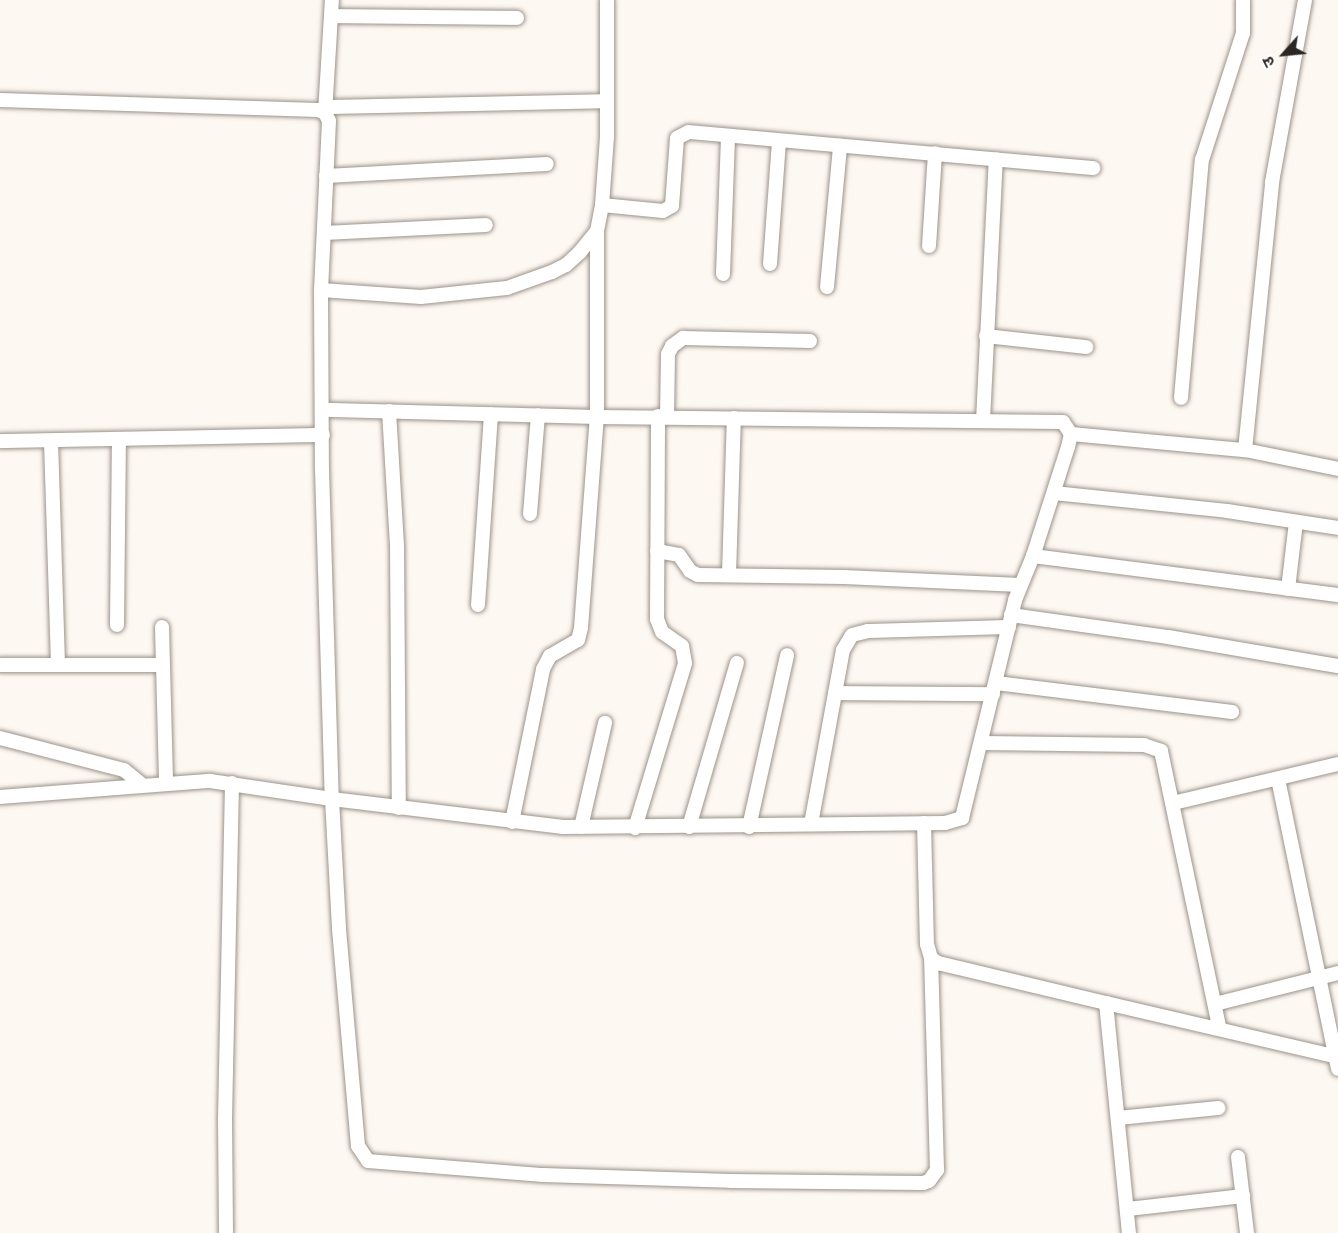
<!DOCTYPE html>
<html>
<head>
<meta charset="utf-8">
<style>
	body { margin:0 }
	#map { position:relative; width:1338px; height:1233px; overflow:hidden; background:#fef8f2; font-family:"Titillium Web","Noto Sans Devanagari",sans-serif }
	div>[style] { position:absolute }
	.roads { filter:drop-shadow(0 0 2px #9b9389) drop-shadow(0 0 2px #9b9389) }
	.minor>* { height:14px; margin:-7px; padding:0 7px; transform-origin:7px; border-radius:7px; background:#fff }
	span { translate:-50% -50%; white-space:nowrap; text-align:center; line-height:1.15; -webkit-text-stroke:4.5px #fff; paint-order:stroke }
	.north { position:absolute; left:1254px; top:24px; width:60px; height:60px; -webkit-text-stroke:4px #fff; paint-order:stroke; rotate:243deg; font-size:16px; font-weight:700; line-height:24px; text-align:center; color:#2b2824 }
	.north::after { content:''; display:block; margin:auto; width:21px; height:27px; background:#2b2824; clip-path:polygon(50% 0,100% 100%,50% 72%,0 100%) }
</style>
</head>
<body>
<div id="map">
	<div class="roads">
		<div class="minor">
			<div style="left:331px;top:16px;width:186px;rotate:0.6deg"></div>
			<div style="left:0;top:100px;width:318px;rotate:1.8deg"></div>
			<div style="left:318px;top:110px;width:8px;rotate:23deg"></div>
			<div style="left:325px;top:113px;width:9px;rotate:63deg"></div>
			<div style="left:329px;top:121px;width:169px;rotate:92.7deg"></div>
			<div style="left:321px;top:290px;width:179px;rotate:89.7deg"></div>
			<div style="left:322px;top:469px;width:330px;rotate:88.3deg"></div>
			<div style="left:332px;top:799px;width:130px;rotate:86.9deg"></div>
			<div style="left:339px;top:929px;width:218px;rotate:85deg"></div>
			<div style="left:358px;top:1146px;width:18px;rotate:56deg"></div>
			<div style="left:368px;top:1161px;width:176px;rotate:4.6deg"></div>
			<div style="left:543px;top:1175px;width:187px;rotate:1.8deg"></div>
			<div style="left:730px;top:1181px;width:193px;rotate:0.6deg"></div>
			<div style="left:923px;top:1183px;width:6px;rotate:-18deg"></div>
			<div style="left:929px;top:1181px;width:14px;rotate:-54deg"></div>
			<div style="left:937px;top:1170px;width:212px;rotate:-91.6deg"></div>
			<div style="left:326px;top:107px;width:281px;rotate:-1.2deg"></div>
			<div style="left:325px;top:113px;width:113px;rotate:-86.5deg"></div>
			<div style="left:326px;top:176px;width:221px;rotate:-3.1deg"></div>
			<div style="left:602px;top:205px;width:61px;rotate:5.6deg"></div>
			<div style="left:663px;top:211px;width:10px;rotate:-29deg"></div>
			<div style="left:672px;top:206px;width:68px;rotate:-85.8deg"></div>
			<div style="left:677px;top:138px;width:13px;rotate:-27deg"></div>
			<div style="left:689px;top:132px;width:406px;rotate:5.1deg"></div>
			<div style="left:324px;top:233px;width:162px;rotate:-2.8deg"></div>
			<div style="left:929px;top:246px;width:93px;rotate:-86.3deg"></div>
			<div style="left:770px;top:264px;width:123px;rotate:-85.8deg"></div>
			<div style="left:723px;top:274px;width:138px;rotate:-87.9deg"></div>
			<div style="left:827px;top:287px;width:142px;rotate:-84.7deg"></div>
			<div style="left:321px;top:290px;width:100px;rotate:4deg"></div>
			<div style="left:421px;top:297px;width:86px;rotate:-6deg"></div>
			<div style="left:507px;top:288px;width:48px;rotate:-19.6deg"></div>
			<div style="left:552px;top:272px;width:16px;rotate:-27deg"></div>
			<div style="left:566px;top:265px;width:19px;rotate:-43deg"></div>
			<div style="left:580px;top:252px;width:27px;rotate:-51deg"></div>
			<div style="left:597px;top:231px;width:26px;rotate:-79deg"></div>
			<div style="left:602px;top:205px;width:68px;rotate:-85.8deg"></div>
			<div style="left:607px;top:137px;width:137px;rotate:-90deg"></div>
			<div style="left:986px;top:336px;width:101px;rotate:6.3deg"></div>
			<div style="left:1181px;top:398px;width:239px;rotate:-85deg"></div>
			<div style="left:1202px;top:160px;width:133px;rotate:-72.1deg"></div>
			<div style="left:1243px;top:33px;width:33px;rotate:-90deg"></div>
			<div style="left:389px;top:411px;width:135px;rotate:86.6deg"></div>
			<div style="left:397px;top:546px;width:262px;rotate:89.6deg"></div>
			<div style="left:667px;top:417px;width:63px;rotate:-89.1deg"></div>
			<div style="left:668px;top:354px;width:9px;rotate:-63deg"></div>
			<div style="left:672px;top:346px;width:14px;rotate:-36deg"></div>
			<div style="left:683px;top:338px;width:127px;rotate:1.4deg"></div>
			<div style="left:983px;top:421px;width:262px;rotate:-87.2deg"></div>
			<div style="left:1071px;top:434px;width:175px;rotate:5.3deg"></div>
			<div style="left:1245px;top:450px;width:95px;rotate:11.5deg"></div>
			<div style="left:0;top:441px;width:323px;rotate:-1.1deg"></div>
			<div style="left:51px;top:441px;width:224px;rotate:88.2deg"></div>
			<div style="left:1245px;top:450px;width:269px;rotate:-84.2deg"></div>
			<div style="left:1272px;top:182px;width:185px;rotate:-79.7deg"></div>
			<div style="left:1054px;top:493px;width:174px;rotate:5.9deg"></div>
			<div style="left:1227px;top:511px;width:112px;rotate:8.7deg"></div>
			<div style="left:530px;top:514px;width:99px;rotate:-85.4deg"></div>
			<div style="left:657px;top:551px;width:22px;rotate:10deg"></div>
			<div style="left:679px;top:555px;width:19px;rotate:55deg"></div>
			<div style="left:690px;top:571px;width:9px;rotate:27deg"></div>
			<div style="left:698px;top:575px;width:146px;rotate:0.8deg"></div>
			<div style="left:844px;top:577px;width:176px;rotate:2.6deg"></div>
			<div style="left:1033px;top:556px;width:307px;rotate:7.3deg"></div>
			<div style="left:729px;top:574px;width:156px;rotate:-88.2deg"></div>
			<div style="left:1288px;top:589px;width:67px;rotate:-83.2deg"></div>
			<div style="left:478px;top:605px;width:191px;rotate:-86.1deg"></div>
			<div style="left:1011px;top:615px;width:159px;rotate:8deg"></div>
			<div style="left:1168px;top:637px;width:172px;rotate:9.7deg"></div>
			<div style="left:117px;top:625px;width:185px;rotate:-89.4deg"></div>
			<div style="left:162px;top:627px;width:156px;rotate:88.5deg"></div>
			<div style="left:0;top:665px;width:163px"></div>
			<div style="left:996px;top:683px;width:238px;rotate:7deg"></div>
			<div style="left:835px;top:693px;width:158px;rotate:0.4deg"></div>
			<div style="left:0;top:738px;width:128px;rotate:14.5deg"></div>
			<div style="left:124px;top:770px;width:22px;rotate:39deg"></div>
			<div style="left:982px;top:743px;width:162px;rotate:0.7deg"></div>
			<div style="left:1144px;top:745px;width:18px;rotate:19deg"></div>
			<div style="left:1161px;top:751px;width:282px;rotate:78.1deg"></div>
			<div style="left:1278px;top:779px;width:296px;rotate:78.3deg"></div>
			<div style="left:0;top:797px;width:211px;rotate:-4.4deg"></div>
			<div style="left:210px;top:781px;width:123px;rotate:8.4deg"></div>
			<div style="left:332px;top:799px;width:233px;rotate:6.9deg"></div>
			<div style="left:563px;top:827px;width:382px;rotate:-0.6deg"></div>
			<div style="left:945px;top:823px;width:18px;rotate:-16deg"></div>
			<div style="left:962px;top:818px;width:224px;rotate:-76.3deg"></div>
			<div style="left:1015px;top:600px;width:48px;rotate:-67.8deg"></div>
			<div style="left:1033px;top:556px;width:114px;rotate:-72.2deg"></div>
			<div style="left:1068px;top:447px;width:13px;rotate:-77deg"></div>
			<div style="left:1071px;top:434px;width:14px;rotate:-124deg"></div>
			<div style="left:1063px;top:422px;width:466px;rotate:-179.4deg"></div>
			<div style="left:597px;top:417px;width:274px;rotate:-178.5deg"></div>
			<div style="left:1173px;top:803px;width:170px;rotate:-13.3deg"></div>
			<div style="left:512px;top:822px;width:156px;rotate:-78.5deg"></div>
			<div style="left:543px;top:669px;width:15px;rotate:-62deg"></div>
			<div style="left:550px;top:656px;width:32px;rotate:-30deg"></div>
			<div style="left:578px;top:640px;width:12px;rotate:-76deg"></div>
			<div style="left:581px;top:628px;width:212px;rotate:-85.7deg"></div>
			<div style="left:597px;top:417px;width:186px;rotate:-90deg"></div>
			<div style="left:924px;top:823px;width:121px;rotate:88.6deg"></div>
			<div style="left:927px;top:944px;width:15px;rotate:74deg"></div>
			<div style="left:931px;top:958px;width:9px;rotate:36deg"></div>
			<div style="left:938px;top:963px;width:173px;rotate:13.4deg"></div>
			<div style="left:1106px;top:1003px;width:231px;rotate:84.3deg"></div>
			<div style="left:811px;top:824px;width:177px;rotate:-79.6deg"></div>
			<div style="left:843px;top:650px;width:17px;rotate:-59deg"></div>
			<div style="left:852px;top:635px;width:16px;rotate:-14deg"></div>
			<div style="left:868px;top:631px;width:141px;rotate:-1.6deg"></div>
			<div style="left:581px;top:827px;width:107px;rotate:-77deg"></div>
			<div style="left:689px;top:827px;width:171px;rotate:-73.7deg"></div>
			<div style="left:749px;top:827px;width:176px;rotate:-77.5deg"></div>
			<div style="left:635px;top:828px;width:172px;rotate:-73.1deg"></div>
			<div style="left:685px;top:663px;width:17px;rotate:-100deg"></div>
			<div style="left:682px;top:646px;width:24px;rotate:-145deg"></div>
			<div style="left:662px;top:632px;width:14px;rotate:-111deg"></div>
			<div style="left:657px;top:619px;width:203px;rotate:-89.7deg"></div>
			<div style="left:1106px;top:1003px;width:238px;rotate:13.1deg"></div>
			<div style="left:1215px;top:1004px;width:127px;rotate:-14.1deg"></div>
			<div style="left:1118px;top:1118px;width:101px;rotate:-5.7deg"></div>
			<div style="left:1238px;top:1157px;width:77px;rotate:83.2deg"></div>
			<div style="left:1128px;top:1209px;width:116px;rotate:-6.4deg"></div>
			<div style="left:226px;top:1233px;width:115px;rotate:-90.5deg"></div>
			<div style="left:225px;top:1118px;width:335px;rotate:-88.8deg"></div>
		</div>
	</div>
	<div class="north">उ</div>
</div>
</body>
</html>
